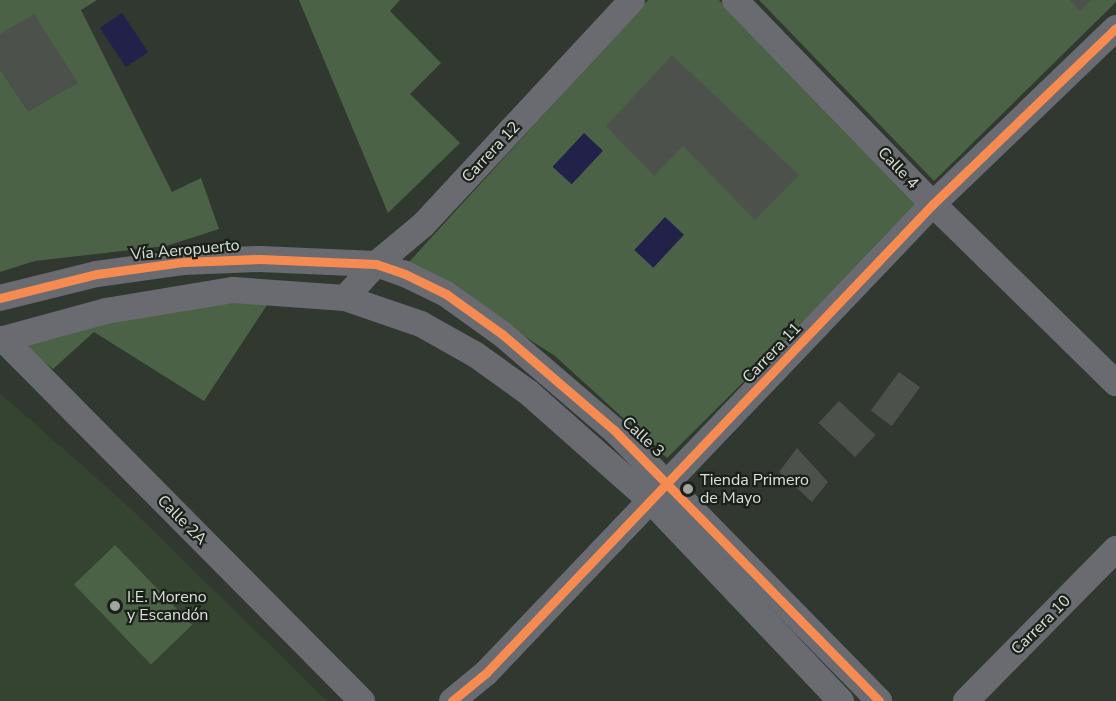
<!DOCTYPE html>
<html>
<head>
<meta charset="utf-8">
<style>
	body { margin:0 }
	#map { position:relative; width:1116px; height:701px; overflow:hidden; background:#313830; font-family:"Nunito Sans",sans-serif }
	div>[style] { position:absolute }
	.built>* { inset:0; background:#354431 }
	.green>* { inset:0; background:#4c6246; transform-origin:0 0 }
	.water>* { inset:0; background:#222149; transform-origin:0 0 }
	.building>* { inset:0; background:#4c524b; transform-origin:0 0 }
	.minor>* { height:26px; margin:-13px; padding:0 13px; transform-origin:13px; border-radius:13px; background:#696b71 }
	.cycleway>* { height:9px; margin:-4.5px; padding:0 4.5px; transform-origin:4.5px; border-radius:4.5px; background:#f68b52 }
	.dots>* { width:16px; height:16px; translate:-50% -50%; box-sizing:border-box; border:3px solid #1b211a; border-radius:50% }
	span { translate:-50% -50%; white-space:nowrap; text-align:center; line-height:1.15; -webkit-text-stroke:4.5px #1b211a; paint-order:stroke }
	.street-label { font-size:16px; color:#dae1d7 }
	.poi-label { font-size:16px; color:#dae1d7 }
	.left { translate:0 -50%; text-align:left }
</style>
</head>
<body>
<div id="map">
	<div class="built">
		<div style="clip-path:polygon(0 393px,129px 507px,327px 701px,0 701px)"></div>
	</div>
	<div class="green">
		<div style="clip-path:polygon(0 0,97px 0,81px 10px,172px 192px,201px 178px,219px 229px,166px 246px,35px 261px,0 272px,0 69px,28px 111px,77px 83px,0 34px)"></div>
		<div style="clip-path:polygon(299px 0,400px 0,390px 11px,441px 63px,410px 94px,460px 143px,388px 213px)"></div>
		<div style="clip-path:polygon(648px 0,719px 0,922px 204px,667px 458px,555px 356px,409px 262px)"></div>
		<div style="clip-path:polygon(759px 0,1116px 0,1116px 2px,934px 181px)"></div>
		<div style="clip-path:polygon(234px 297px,269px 302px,204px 401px,94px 332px,53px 369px,27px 349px,31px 339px)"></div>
		<div style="left:115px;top:545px;width:111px;height:57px;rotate:46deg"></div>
	</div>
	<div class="water">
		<div style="left:122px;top:13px;width:47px;height:27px;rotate:56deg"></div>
		<div style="left:584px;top:133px;width:26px;height:46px;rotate:43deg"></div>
		<div style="left:665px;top:217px;width:26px;height:45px;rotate:43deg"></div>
	</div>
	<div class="building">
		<div style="clip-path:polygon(1070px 0,1091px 0,1080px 11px)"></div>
		<div style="clip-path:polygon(34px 14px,78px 83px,28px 111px,0 69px,0 34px)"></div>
		<div style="clip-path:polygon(672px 55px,799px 175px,755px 220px,683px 146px,654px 176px,606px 126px)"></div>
		<div style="left:899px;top:372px;width:26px;height:48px;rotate:36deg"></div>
		<div style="left:839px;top:401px;width:50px;height:30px;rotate:43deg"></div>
		<div style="clip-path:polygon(797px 448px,828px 482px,812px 502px,779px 472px)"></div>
	</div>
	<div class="minor">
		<div style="left:735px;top:0;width:284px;rotate:45.9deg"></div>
		<div style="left:933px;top:204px;width:256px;rotate:44.4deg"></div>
		<div style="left:0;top:298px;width:100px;rotate:-13.9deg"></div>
		<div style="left:97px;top:274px;width:88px;rotate:-7.9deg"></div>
		<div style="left:184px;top:262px;width:76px;rotate:-2.3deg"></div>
		<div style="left:260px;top:259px;width:116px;rotate:2.5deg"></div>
		<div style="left:376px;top:264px;width:31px;rotate:19deg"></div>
		<div style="left:405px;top:274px;width:46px;rotate:26deg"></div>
		<div style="left:446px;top:294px;width:69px;rotate:35.5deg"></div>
		<div style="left:502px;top:334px;width:148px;rotate:40.6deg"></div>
		<div style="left:614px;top:430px;width:379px;rotate:45.6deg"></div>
		<div style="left:345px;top:298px;width:46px;rotate:-47.6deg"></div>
		<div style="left:376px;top:264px;width:61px;rotate:-39.7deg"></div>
		<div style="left:423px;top:225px;width:307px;rotate:-47.1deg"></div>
		<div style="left:3px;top:339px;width:510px;rotate:45.24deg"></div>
		<div style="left:0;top:340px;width:110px;rotate:-15.3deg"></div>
		<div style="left:106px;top:311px;width:129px;rotate:-9.4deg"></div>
		<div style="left:233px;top:290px;width:112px;rotate:4.1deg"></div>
		<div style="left:345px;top:298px;width:80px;rotate:18.9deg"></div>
		<div style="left:421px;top:324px;width:63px;rotate:29.4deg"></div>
		<div style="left:476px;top:355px;width:65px;rotate:35.6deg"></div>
		<div style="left:529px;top:393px;width:163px;rotate:41.5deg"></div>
		<div style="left:651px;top:501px;width:276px;rotate:46.5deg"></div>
		<div style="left:452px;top:701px;width:44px;rotate:-39.5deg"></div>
		<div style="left:486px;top:673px;width:648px;rotate:-46.38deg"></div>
		<div style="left:933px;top:204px;width:254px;rotate:-43.9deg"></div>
		<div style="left:966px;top:701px;width:214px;rotate:-45.4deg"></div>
	</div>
	<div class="cycleway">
		<div style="left:0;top:298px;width:100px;rotate:-13.9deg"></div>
		<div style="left:97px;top:274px;width:88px;rotate:-7.9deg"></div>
		<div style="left:184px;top:262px;width:76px;rotate:-2.3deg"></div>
		<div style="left:260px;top:259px;width:116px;rotate:2.5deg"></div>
		<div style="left:376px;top:264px;width:31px;rotate:19deg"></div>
		<div style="left:405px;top:274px;width:46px;rotate:26deg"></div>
		<div style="left:446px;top:294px;width:69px;rotate:35.5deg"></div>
		<div style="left:502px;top:334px;width:148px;rotate:40.6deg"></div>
		<div style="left:614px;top:430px;width:379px;rotate:45.6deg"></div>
		<div style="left:452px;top:701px;width:44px;rotate:-39.5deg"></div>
		<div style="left:486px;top:673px;width:648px;rotate:-46.38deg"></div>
		<div style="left:933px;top:204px;width:254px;rotate:-43.9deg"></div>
	</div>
	<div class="dots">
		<div style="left:688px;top:489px;background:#9fa69d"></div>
		<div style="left:115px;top:606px;background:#9fa69d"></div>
	</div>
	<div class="street-label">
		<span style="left:491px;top:152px;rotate:-47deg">Carrera 12</span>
		<span style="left:898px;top:168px;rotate:46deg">Calle 4</span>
		<span style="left:185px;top:250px;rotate:-5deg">Vía Aeropuerto</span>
		<span style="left:772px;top:353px;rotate:-46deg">Carrera 11</span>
		<span style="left:643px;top:437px;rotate:43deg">Calle 3</span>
		<span style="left:182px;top:520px;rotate:45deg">Calle 2A</span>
		<span style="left:1041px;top:625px;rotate:-45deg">Carrera 10</span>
	</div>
	<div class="poi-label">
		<span class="left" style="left:700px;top:489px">Tienda Primero<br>de Mayo</span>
		<span class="left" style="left:127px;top:606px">I.E. Moreno<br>y Escandón</span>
	</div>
</div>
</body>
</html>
